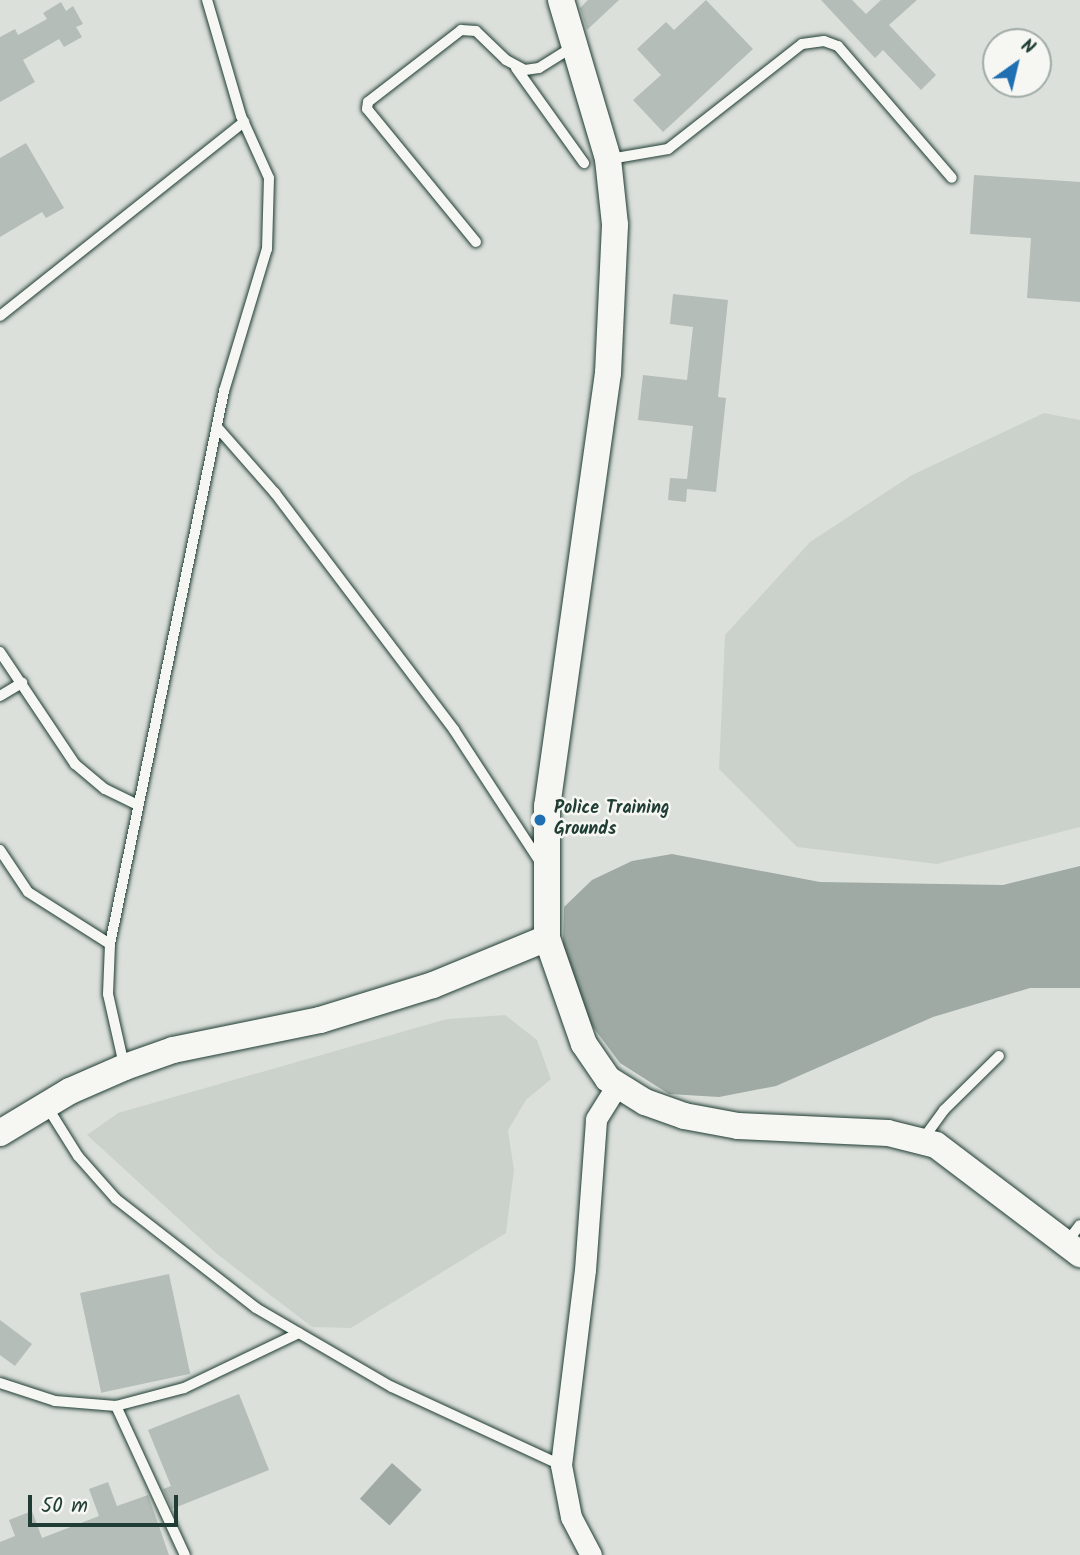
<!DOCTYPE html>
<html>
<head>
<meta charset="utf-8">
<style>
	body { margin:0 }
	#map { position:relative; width:1080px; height:1555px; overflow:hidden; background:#edefea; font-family:Kalam,sans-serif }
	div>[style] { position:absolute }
	.built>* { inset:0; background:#dce0db }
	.green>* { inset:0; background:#cbd2cc }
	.water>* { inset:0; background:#9faaa4; transform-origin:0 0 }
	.building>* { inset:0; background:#b4bdb8; transform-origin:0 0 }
	.roads { filter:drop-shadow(0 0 2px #1f3d34) drop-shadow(0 0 2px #1f3d34) }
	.service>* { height:10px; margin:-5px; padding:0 5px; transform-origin:5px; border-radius:5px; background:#f6f6f2 }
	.minor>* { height:21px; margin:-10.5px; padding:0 10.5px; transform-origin:10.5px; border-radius:10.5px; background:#f6f6f2 }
	.tertiary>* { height:26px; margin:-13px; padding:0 13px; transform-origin:13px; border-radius:13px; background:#f6f6f2 }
	.dots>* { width:19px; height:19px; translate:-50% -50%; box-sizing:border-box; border:4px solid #f6f6f2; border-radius:50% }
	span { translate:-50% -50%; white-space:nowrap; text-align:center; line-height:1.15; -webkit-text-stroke:5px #f6f6f2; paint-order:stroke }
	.poi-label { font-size:18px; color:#1f3d34; font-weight:700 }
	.left { translate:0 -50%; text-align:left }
	.north { position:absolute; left:982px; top:28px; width:70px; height:70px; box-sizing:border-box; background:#f6f6f2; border:2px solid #a0aca6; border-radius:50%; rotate:34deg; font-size:19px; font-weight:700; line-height:28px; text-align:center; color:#1f3d34 }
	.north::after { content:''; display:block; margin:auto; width:24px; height:32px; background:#1f6fb2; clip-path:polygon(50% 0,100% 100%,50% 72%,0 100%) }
	.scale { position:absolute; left:28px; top:1495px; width:150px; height:32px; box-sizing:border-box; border:4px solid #1f3d34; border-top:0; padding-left:9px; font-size:21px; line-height:24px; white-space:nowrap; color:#1f3d34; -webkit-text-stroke:5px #f6f6f2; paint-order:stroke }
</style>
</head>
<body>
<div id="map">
	<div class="built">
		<div style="clip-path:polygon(evenodd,0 0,1080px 0,1080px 1555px,0 1555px,0 0,996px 42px,1038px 42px,1038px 84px,996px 84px,996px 42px)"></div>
	</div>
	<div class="green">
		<div style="clip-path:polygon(1044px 413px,1080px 420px,1080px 827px,937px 864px,797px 847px,719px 769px,725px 635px,810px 542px,912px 475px)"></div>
		<div style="clip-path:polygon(505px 1015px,537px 1040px,551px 1079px,526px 1100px,508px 1130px,514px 1170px,506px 1233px,351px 1328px,312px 1327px,217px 1254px,87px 1135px,118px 1113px,447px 1019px)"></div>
	</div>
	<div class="water">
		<div style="clip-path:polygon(672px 854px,820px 882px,1003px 885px,1080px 866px,1080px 988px,1030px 988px,933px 1017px,776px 1086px,719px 1097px,669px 1094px,620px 1063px,581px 1011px,563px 944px,564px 907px,592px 880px,632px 861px)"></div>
		<div style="left:392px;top:1463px;width:40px;height:48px;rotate:42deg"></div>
	</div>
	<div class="building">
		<div style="clip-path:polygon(588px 0,619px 0,587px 30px,580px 8px)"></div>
		<div style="clip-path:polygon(706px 0,753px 49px,663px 132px,633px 100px,661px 75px,637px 49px,666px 22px,674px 30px)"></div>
		<div style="clip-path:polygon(821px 0,852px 0,866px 14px,881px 0,917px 0,889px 25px,936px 75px,921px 90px,883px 50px,875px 58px)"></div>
		<div style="clip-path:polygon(61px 2px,66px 11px,73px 6px,83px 24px,76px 27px,82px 37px,64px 47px,59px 39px,23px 60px,35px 82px,0 102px,0 37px,15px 29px,18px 35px,47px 19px,43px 13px)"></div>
		<div style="clip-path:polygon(26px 143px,64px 208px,46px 218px,42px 212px,0 237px,0 158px)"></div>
		<div style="clip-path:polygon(974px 175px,1080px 182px,1080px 302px,1027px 298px,1031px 238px,970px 234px)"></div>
		<div style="clip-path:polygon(673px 294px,728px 300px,718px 397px,726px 398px,716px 492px,687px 489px,686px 502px,668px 500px,670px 478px,687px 479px,693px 426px,638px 420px,643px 375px,687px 380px,693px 327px,670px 324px)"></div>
		<div style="left:169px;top:1274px;width:102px;height:91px;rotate:78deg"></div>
		<div style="clip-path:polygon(0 1320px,32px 1344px,15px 1366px,0 1355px)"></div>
		<div style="clip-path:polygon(239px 1394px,269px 1470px,172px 1509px,163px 1489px,171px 1486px,148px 1430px)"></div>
		<div style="clip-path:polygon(108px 1482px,117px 1506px,148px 1495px,169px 1555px,0 1555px,0 1542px,15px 1536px,9px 1520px,32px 1511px,42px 1538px,99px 1516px,89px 1489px)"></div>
	</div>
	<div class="roads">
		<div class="service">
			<div style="left:516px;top:68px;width:117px;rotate:54.4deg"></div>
			<div style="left:610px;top:159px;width:59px;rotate:-9.8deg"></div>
			<div style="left:668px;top:149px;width:170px;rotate:-38.1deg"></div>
			<div style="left:802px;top:44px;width:22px;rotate:-8deg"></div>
			<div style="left:824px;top:41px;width:15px;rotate:20deg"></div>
			<div style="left:838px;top:46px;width:174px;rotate:49.2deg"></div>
			<div style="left:476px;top:242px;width:172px;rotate:-129.3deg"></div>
			<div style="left:367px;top:109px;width:7px;rotate:-82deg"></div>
			<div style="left:368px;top:102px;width:118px;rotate:-37.7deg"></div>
			<div style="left:461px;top:30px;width:15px;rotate:4deg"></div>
			<div style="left:476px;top:31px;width:42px;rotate:44deg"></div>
			<div style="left:506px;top:60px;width:21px;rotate:28deg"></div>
			<div style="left:525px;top:70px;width:14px;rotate:-8deg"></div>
			<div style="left:539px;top:68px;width:41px;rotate:-32.2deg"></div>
			<div style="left:0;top:316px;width:312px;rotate:-38.5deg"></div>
			<div style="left:217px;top:427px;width:88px;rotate:48.7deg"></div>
			<div style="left:275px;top:493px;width:297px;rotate:52.9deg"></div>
			<div style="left:454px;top:730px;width:161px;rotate:56.9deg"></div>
			<div style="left:0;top:652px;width:135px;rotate:56.2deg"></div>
			<div style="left:75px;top:764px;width:39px;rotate:40deg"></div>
			<div style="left:105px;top:789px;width:37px;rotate:26deg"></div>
			<div style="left:0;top:696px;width:26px;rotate:-31deg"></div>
			<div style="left:0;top:850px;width:50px;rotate:56.3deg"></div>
			<div style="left:28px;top:892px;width:97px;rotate:32.4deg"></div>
			<div style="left:124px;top:1065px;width:73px;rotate:-102.7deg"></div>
			<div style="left:108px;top:994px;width:50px;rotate:-87.7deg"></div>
			<div style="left:110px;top:944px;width:565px;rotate:-78.35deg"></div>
			<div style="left:224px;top:391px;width:148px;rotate:-73.2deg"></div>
			<div style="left:267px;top:249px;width:71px;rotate:-88.4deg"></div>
			<div style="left:269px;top:178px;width:68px;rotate:-114.3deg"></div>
			<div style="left:241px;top:116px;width:121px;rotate:-106.3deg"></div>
			<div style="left:46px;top:1105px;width:60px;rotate:57.9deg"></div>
			<div style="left:78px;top:1156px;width:57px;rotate:48.5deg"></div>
			<div style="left:116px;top:1199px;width:177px;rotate:37.9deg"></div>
			<div style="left:256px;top:1308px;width:157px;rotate:30.2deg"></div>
			<div style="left:392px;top:1387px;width:186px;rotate:24.8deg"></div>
			<div style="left:923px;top:1139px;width:36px;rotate:-54deg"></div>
			<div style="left:944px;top:1110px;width:77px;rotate:-44.5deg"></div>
			<div style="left:1067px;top:1242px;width:21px;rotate:-53deg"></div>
			<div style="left:0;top:1383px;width:58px;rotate:18.1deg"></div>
			<div style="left:55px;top:1401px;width:61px;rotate:4.7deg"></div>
			<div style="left:116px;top:1406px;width:70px;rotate:-14.8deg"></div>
			<div style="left:184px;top:1388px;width:127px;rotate:-25.6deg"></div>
			<div style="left:116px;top:1406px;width:164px;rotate:65.2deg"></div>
		</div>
		<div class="minor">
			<div style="left:591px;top:1555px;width:43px;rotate:-117.8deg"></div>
			<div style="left:571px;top:1517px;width:53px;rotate:-100.9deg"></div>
			<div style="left:561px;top:1465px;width:196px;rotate:-83deg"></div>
			<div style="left:585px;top:1270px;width:151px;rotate:-85.8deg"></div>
			<div style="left:596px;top:1119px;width:40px;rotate:-58deg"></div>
		</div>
		<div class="tertiary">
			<div style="left:561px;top:0;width:166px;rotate:73.5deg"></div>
			<div style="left:608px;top:159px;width:66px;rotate:83.9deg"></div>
			<div style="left:615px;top:225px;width:148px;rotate:92.7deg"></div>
			<div style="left:608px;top:373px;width:437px;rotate:98deg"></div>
			<div style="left:547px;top:806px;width:132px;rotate:90deg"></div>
			<div style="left:547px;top:938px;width:112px;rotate:70.8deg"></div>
			<div style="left:584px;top:1044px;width:42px;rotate:55.6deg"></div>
			<div style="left:608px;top:1079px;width:44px;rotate:31.9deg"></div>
			<div style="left:645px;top:1102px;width:41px;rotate:19.7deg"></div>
			<div style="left:684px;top:1116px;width:55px;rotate:10.5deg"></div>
			<div style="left:738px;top:1126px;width:150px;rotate:2.7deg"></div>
			<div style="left:888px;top:1133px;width:49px;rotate:14deg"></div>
			<div style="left:936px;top:1145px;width:181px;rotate:37.1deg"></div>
			<div style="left:0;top:1133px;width:82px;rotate:-31deg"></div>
			<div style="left:70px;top:1091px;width:60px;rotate:-23.6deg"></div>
			<div style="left:125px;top:1067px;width:51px;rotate:-19.5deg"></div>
			<div style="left:173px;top:1050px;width:150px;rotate:-11.5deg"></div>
			<div style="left:320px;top:1020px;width:118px;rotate:-17.2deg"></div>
			<div style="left:433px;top:985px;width:123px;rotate:-22.4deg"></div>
		</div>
	</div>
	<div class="dots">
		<div style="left:540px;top:820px;background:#1f6fb2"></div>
	</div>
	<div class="poi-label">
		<span class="left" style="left:554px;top:820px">Police Training<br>Grounds</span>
	</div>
	<div class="north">N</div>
	<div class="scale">50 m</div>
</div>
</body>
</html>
